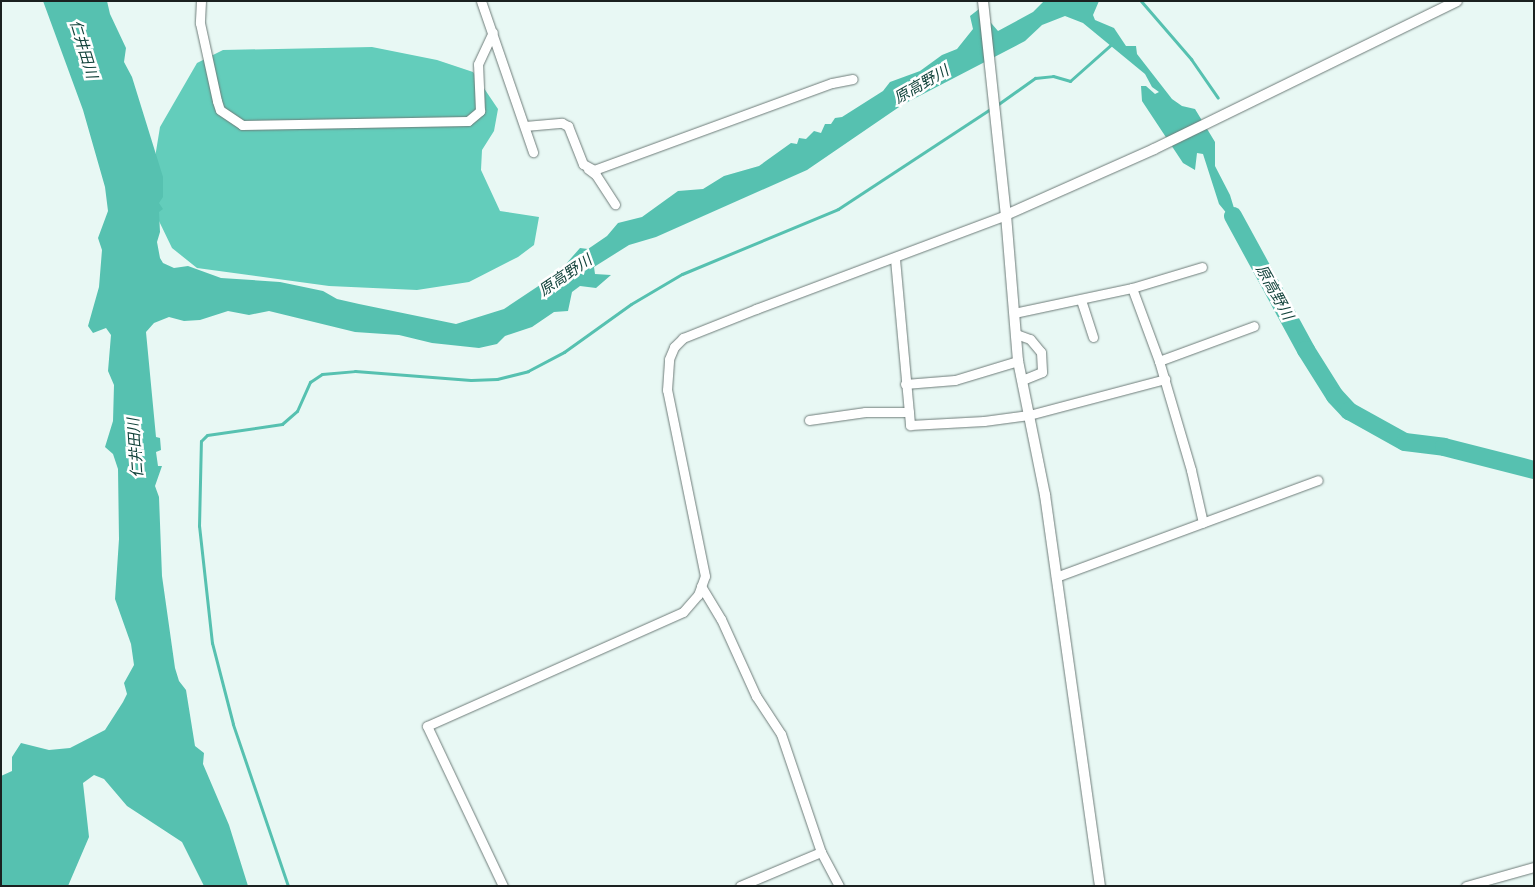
<!DOCTYPE html>
<html>
<head>
<meta charset="utf-8">
<style>
	body { margin:0 }
	#map { position:relative; width:1535px; height:887px; overflow:hidden; background:#e8f8f4; font-family:"PT Sans Narrow","Noto Sans JP",sans-serif }
	div>[style] { position:absolute }
	.forest>* { inset:0; background:#63cdbb }
	.water>* { inset:0; background:#56c1b0 }
	.stream>* { height:3px; margin:-1.5px; padding:0 1.5px; transform-origin:1.5px; border-radius:1.5px; background:#56c1b0 }
	.river>* { height:18px; margin:-9px; padding:0 9px; transform-origin:9px; border-radius:9px; background:#56c1b0 }
	.roads { filter:drop-shadow(0 0 1px #6e7c79) drop-shadow(0 0 1px #6e7c79) }
	.minor>* { height:9px; margin:-4.5px; padding:0 4.5px; transform-origin:4.5px; border-radius:4.5px; background:#fff }
	.tertiary>* { height:10px; margin:-5px; padding:0 5px; transform-origin:5px; border-radius:5px; background:#fff }
	span { translate:-50% -50%; white-space:nowrap; text-align:center; line-height:1.15; -webkit-text-stroke:5px #fff; paint-order:stroke }
	.water-label { font-size:15px; color:#12433b; font-style:italic }
	.frame { position:absolute; inset:0; border:2px solid #1b2120; pointer-events:none }
</style>
</head>
<body>
<div id="map">
	<div class="forest">
		<div style="clip-path:polygon(372px 47px,437px 60px,473px 72px,498px 109px,494px 131px,482px 150px,481px 170px,500px 211px,539px 217px,534px 245px,518px 257px,469px 282px,417px 290px,329px 286px,197px 268px,172px 248px,158px 219px,151px 182px,160px 127px,197px 63px,223px 50px)"></div>
	</div>
	<div class="water">
		<div style="clip-path:polygon(43px 1px,107px 1px,110px 14px,126px 48px,124px 62px,132px 77px,163px 177px,163px 197px,159px 203px,163px 209px,159px 212px,160px 232px,157px 242px,160px 258px,163px 263px,174px 268px,188px 266px,221px 278px,280px 282px,323px 291px,337px 299px,359px 304px,456px 324px,504px 309px,558px 273px,580px 248px,588px 249px,607px 236px,618px 223px,642px 217px,678px 191px,703px 189px,724px 176px,759px 166px,791px 143px,797px 144px,799px 138px,806px 139px,814px 131px,821px 133px,825px 124px,831px 124px,835px 118px,842px 117px,883px 91px,890px 82px,920px 71px,942px 55px,957px 49px,973px 29px,970px 16px,979px 9px,998px 31px,1033px 12px,1044px 1px,1099px 1px,1093px 15px,1095px 20px,1114px 28px,1126px 46px,1136px 46px,1137px 54px,1172px 99px,1182px 106px,1195px 109px,1215px 142px,1215px 166px,1230px 195px,1237px 218px,1252px 244px,1219px 204px,1203px 154px,1197px 153px,1195px 170px,1183px 163px,1142px 101px,1141px 86px,1146px 86px,1155px 94px,1159px 92px,1152px 87px,1145px 74px,1083px 23px,1065px 16px,1042px 25px,1025px 41px,902px 105px,807px 170px,656px 237px,629px 245px,594px 267px,595px 274px,611px 275px,596px 288px,580px 286px,572px 292px,568px 311px,554px 312px,532px 327px,505px 336px,497px 344px,479px 348px,432px 343px,399px 335px,355px 332px,269px 311px,249px 315px,228px 311px,200px 320px,184px 321px,169px 317px,154px 323px,146px 332px,156px 437px,160px 438px,161px 450px,156px 452px,158px 466px,162px 466px,155px 486px,159px 497px,162px 576px,175px 668px,179px 681px,186px 690px,195px 746px,204px 753px,203px 764px,229px 825px,248px 886px,204px 886px,182px 842px,127px 806px,104px 779px,94px 775px,83px 783px,89px 837px,68px 886px,1px 886px,1px 776px,12px 771px,12px 757px,21px 743px,49px 750px,70px 748px,105px 730px,123px 702px,127px 694px,124px 683px,134px 665px,131px 644px,115px 599px,119px 539px,118px 469px,113px 454px,105px 447px,113px 421px,114px 385px,108px 371px,111px 335px,106px 328px,93px 333px,88px 326px,99px 287px,102px 250px,98px 238px,108px 211px,105px 187px,83px 110px)"></div>
	</div>
	<div class="stream">
		<div style="left:1141px;top:1px;width:77px;rotate:49.2deg"></div>
		<div style="left:1191px;top:59px;width:47px;rotate:55.3deg"></div>
		<div style="left:997px;top:105px;width:47px;rotate:-35.4deg"></div>
		<div style="left:1035px;top:78px;width:18px;rotate:-6deg"></div>
		<div style="left:1053px;top:76px;width:18px;rotate:16deg"></div>
		<div style="left:1070px;top:81px;width:57px;rotate:-41.5deg"></div>
		<div style="left:288px;top:886px;width:171px;rotate:-108.8deg"></div>
		<div style="left:233px;top:724px;width:84px;rotate:-104.5deg"></div>
		<div style="left:212px;top:643px;width:118px;rotate:-96.3deg"></div>
		<div style="left:199px;top:526px;width:85px;rotate:-88.7deg"></div>
		<div style="left:201px;top:441px;width:8px;rotate:-45deg"></div>
		<div style="left:207px;top:435px;width:76px;rotate:-8.3deg"></div>
		<div style="left:282px;top:424px;width:20px;rotate:-41deg"></div>
		<div style="left:297px;top:411px;width:32px;rotate:-66deg"></div>
		<div style="left:310px;top:382px;width:14px;rotate:-34deg"></div>
		<div style="left:322px;top:374px;width:33px;rotate:-5deg"></div>
		<div style="left:355px;top:371px;width:116px;rotate:4.4deg"></div>
		<div style="left:471px;top:380px;width:26px;rotate:-2deg"></div>
		<div style="left:497px;top:379px;width:32px;rotate:-14deg"></div>
		<div style="left:528px;top:371px;width:41px;rotate:-27.8deg"></div>
		<div style="left:564px;top:352px;width:82px;rotate:-35.6deg"></div>
		<div style="left:631px;top:304px;width:59px;rotate:-30.5deg"></div>
		<div style="left:682px;top:274px;width:169px;rotate:-22.6deg"></div>
		<div style="left:838px;top:209px;width:184px;rotate:-33.3deg"></div>
	</div>
	<div class="river">
		<div style="left:1233px;top:216px;width:153px;rotate:61.4deg"></div>
		<div style="left:1306px;top:350px;width:54px;rotate:57.8deg"></div>
		<div style="left:1335px;top:396px;width:21px;rotate:47deg"></div>
		<div style="left:1349px;top:411px;width:64px;rotate:29deg"></div>
		<div style="left:1405px;top:442px;width:39px;rotate:7deg"></div>
		<div style="left:1444px;top:447px;width:93px;rotate:14.3deg"></div>
	</div>
	<div class="roads">
		<div class="minor">
			<div style="left:201px;top:1px;width:22px;rotate:93deg"></div>
			<div style="left:200px;top:23px;width:80px;rotate:77.7deg"></div>
			<div style="left:217px;top:101px;width:9px;rotate:72deg"></div>
			<div style="left:220px;top:110px;width:27px;rotate:34deg"></div>
			<div style="left:242px;top:125px;width:226px;rotate:-1deg"></div>
			<div style="left:468px;top:121px;width:16px;rotate:-40deg"></div>
			<div style="left:480px;top:111px;width:47px;rotate:-92.4deg"></div>
			<div style="left:478px;top:64px;width:35px;rotate:-65deg"></div>
			<div style="left:481px;top:1px;width:160px;rotate:71deg"></div>
			<div style="left:525px;top:126px;width:37px;rotate:-5deg"></div>
			<div style="left:562px;top:123px;width:7px;rotate:27deg"></div>
			<div style="left:568px;top:126px;width:41px;rotate:68.5deg"></div>
			<div style="left:583px;top:164px;width:13px;rotate:29deg"></div>
			<div style="left:594px;top:170px;width:253px;rotate:-20.1deg"></div>
			<div style="left:832px;top:83px;width:21px;rotate:-11deg"></div>
			<div style="left:588px;top:169px;width:10px;rotate:37deg"></div>
			<div style="left:596px;top:175px;width:35px;rotate:57deg"></div>
			<div style="left:895px;top:259px;width:167px;rotate:84.8deg"></div>
			<div style="left:910px;top:425px;width:74px;rotate:-3.1deg"></div>
			<div style="left:984px;top:421px;width:45px;rotate:-7.6deg"></div>
			<div style="left:1029px;top:415px;width:141px;rotate:-14.8deg"></div>
			<div style="left:1132px;top:288px;width:78px;rotate:69.7deg"></div>
			<div style="left:1159px;top:361px;width:114px;rotate:73.6deg"></div>
			<div style="left:1191px;top:470px;width:54px;rotate:77.2deg"></div>
			<div style="left:1081px;top:300px;width:39px;rotate:72deg"></div>
			<div style="left:1014px;top:313px;width:121px;rotate:-12deg"></div>
			<div style="left:1132px;top:288px;width:73px;rotate:-16.7deg"></div>
			<div style="left:1016px;top:334px;width:15px;rotate:20deg"></div>
			<div style="left:1030px;top:339px;width:17px;rotate:50deg"></div>
			<div style="left:1041px;top:352px;width:20px;rotate:87deg"></div>
			<div style="left:1042px;top:372px;width:22px;rotate:158deg"></div>
			<div style="left:1159px;top:361px;width:101px;rotate:-20.2deg"></div>
			<div style="left:905px;top:384px;width:50px;rotate:-4.6deg"></div>
			<div style="left:955px;top:380px;width:66px;rotate:-16.8deg"></div>
			<div style="left:809px;top:420px;width:57px;rotate:-8.1deg"></div>
			<div style="left:865px;top:412px;width:44px"></div>
			<div style="left:1056px;top:577px;width:279px;rotate:-20.3deg"></div>
			<div style="left:701px;top:586px;width:39px;rotate:59deg"></div>
			<div style="left:721px;top:619px;width:85px;rotate:65.6deg"></div>
			<div style="left:756px;top:696px;width:45px;rotate:56.7deg"></div>
			<div style="left:781px;top:734px;width:125px;rotate:71.3deg"></div>
			<div style="left:821px;top:852px;width:38px;rotate:62deg"></div>
			<div style="left:503px;top:886px;width:177px;rotate:-115.4deg"></div>
			<div style="left:427px;top:726px;width:280px;rotate:-24deg"></div>
			<div style="left:683px;top:612px;width:23px;rotate:-49deg"></div>
			<div style="left:698px;top:595px;width:20px;rotate:-70deg"></div>
			<div style="left:705px;top:576px;width:190px;rotate:-101.5deg"></div>
			<div style="left:667px;top:390px;width:31px;rotate:-86deg"></div>
			<div style="left:669px;top:359px;width:13px;rotate:-67deg"></div>
			<div style="left:674px;top:347px;width:13px;rotate:-45deg"></div>
			<div style="left:683px;top:338px;width:79px;rotate:-21.7deg"></div>
			<div style="left:756px;top:309px;width:267px;rotate:-20.6deg"></div>
			<div style="left:740px;top:886px;width:88px;rotate:-22.8deg"></div>
			<div style="left:1466px;top:886px;width:71px;rotate:-15.6deg"></div>
		</div>
		<div class="tertiary">
			<div style="left:983px;top:1px;width:215px;rotate:83.9deg"></div>
			<div style="left:1006px;top:215px;width:146px;rotate:85.3deg"></div>
			<div style="left:1018px;top:361px;width:137px;rotate:78.6deg"></div>
			<div style="left:1045px;top:495px;width:395px;rotate:82deg"></div>
			<div style="left:1006px;top:215px;width:162px;rotate:-24deg"></div>
			<div style="left:1154px;top:149px;width:337px;rotate:-26deg"></div>
		</div>
	</div>
	<div class="water-label">
		<span style="left:84px;top:49px;rotate:73deg">仁井田川</span>
		<span style="left:921px;top:84px;rotate:-30deg">原高野川</span>
		<span style="left:565px;top:275px;rotate:-34deg">原高野川</span>
		<span style="left:1275px;top:292px;rotate:61deg">原高野川</span>
		<span style="left:135px;top:448px;rotate:-94deg">仁井田川</span>
	</div>
	<div class="frame"></div>
</div>
</body>
</html>
